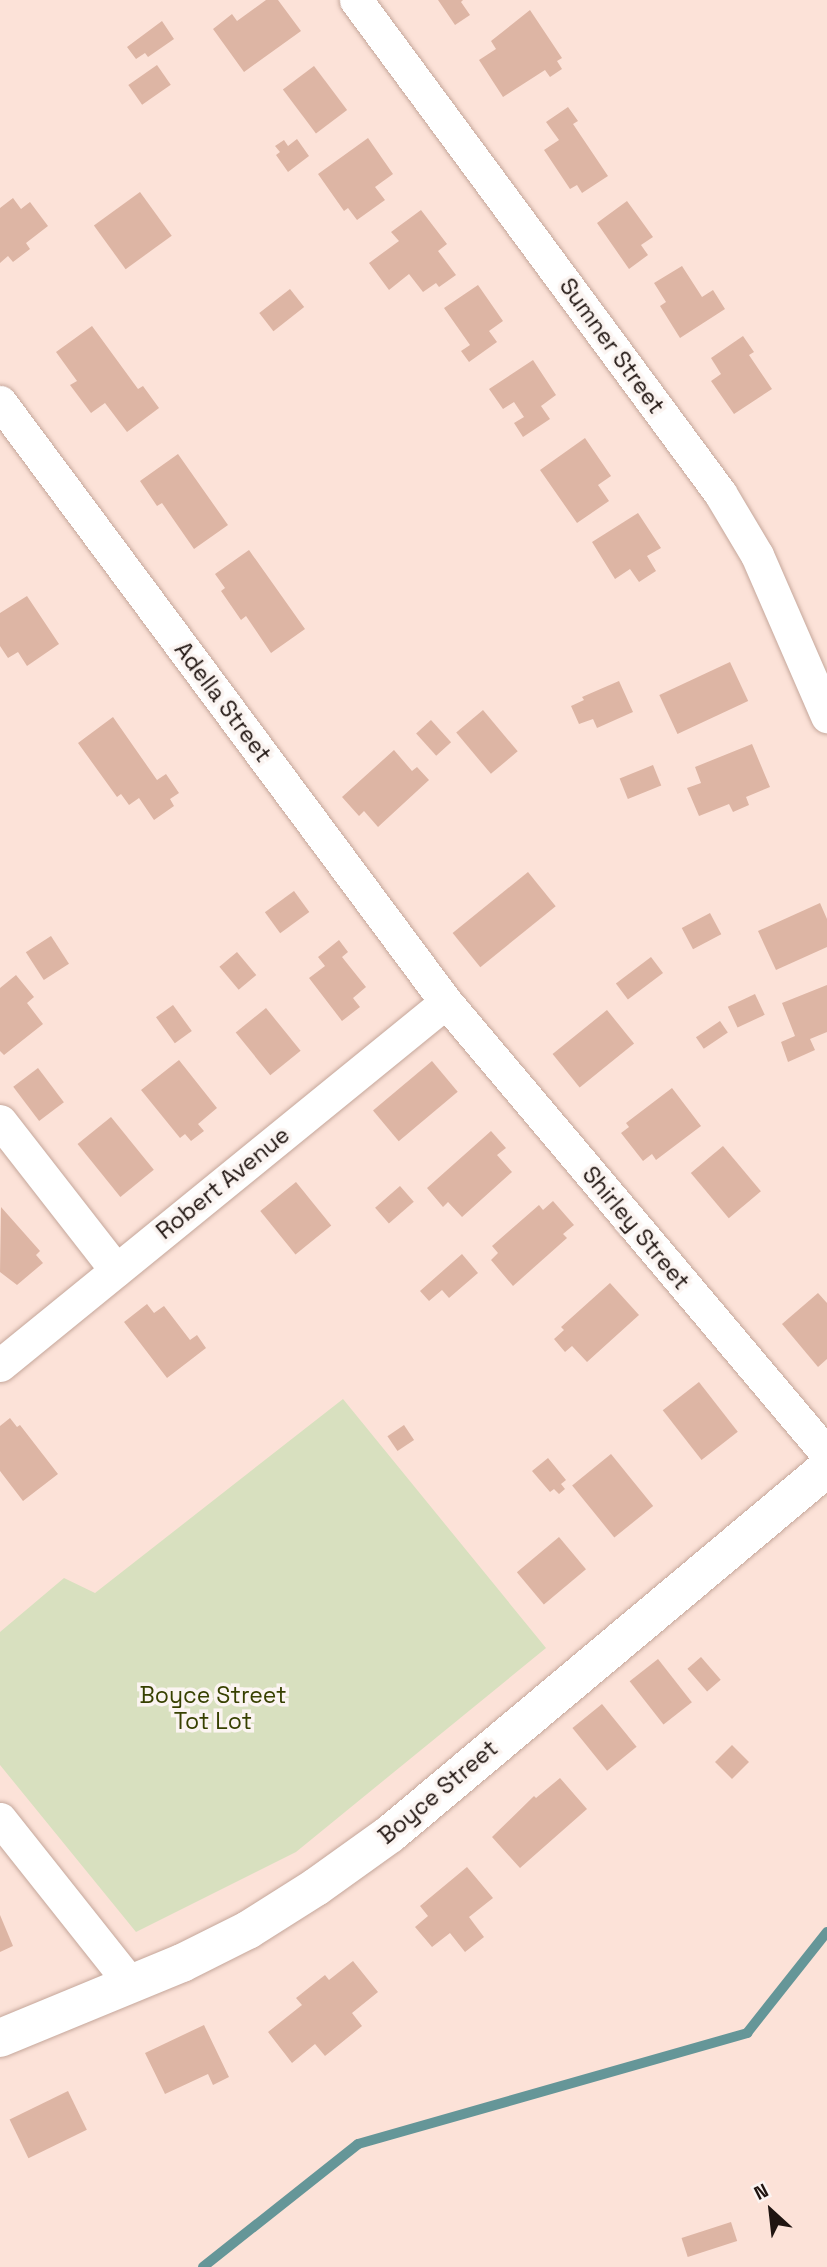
<!DOCTYPE html>
<html>
<head>
<meta charset="utf-8">
<style>
	body { margin:0 }
	#map { position:relative; width:827px; height:2267px; overflow:hidden; background:#fce2d8; font-family:"Space Grotesk",sans-serif }
	div>[style] { position:absolute }
	.green>* { inset:0; background:#d8e0bf }
	.stream>* { height:10px; margin:-5px; padding:0 5px; transform-origin:5px; border-radius:5px; background:#659698 }
	.building>* { inset:0; background:#ddb5a4; transform-origin:0 0 }
	.roads { filter:drop-shadow(0 0 2px #c5a79b) drop-shadow(0 0 2px #c5a79b) }
	.minor>* { height:33px; margin:-16.5px; padding:0 16.5px; transform-origin:16.5px; border-radius:16.5px; background:#fff }
	.tertiary>* { height:38px; margin:-19px; padding:0 19px; transform-origin:19px; border-radius:19px; background:#fff }
	span { translate:-50% -50%; white-space:nowrap; text-align:center; line-height:1.15; -webkit-text-stroke:7px #fbf4f1; paint-order:stroke }
	.street-label { font-size:23px; color:#201511 }
	.park-label { font-size:23px; color:#374000 }
	.north { position:absolute; left:736px; top:2176px; width:70px; height:70px; -webkit-text-stroke:5px #fbf4f1; paint-order:stroke; rotate:333deg; font-size:19px; font-weight:700; line-height:28px; text-align:center; color:#201511 }
	.north::after { content:''; display:block; margin:auto; width:24px; height:32px; background:#201511; clip-path:polygon(50% 0,100% 100%,50% 72%,0 100%) }
</style>
</head>
<body>
<div id="map">
	<div class="green">
		<div style="clip-path:polygon(343px 1399px,546px 1648px,296px 1852px,136px 1932px,0 1765px,0 1632px,64px 1578px,95px 1593px)"></div>
	</div>
	<div class="stream">
		<div style="left:203px;top:2267px;width:198px;rotate:-38.4deg"></div>
		<div style="left:358px;top:2144px;width:405px;rotate:-15.9deg"></div>
		<div style="left:747px;top:2033px;width:129px;rotate:-51.6deg"></div>
	</div>
	<div class="building">
		<div style="clip-path:polygon(266px 0,278px 0,301px 31px,244px 72px,213px 29px,232px 14px,237px 21px)"></div>
		<div style="clip-path:polygon(438px 0,463px 0,461px 2px,470px 15px,455px 25px)"></div>
		<div style="clip-path:polygon(530px 10px,562px 58px,557px 61px,562px 69px,550px 77px,545px 70px,503px 97px,479px 60px,496px 49px,491px 41px)"></div>
		<div style="clip-path:polygon(162px 21px,174px 39px,148px 57px,145px 53px,136px 59px,127px 47px)"></div>
		<div style="left:157px;top:65px;width:24px;height:35px;rotate:55deg"></div>
		<div style="left:314px;top:66px;width:55px;height:39px;rotate:53deg"></div>
		<div style="clip-path:polygon(568px 107px,578px 121px,573px 124px,608px 176px,582px 193px,577px 185px,570px 189px,544px 150px,559px 140px,546px 122px)"></div>
		<div style="clip-path:polygon(368px 138px,393px 174px,375px 187px,385px 200px,357px 220px,348px 208px,344px 211px,318px 174px)"></div>
		<div style="clip-path:polygon(297px 139px,309px 156px,288px 172px,276px 155px,280px 152px,275px 146px,284px 140px,288px 146px)"></div>
		<div style="left:140px;top:192px;width:54px;height:57px;rotate:54deg"></div>
		<div style="clip-path:polygon(13px 198px,21px 209px,30px 202px,48px 226px,26px 243px,30px 249px,13px 262px,8px 256px,0 263px,0 208px)"></div>
		<div style="clip-path:polygon(627px 201px,653px 237px,641px 245px,648px 255px,629px 269px,597px 223px)"></div>
		<div style="clip-path:polygon(421px 210px,447px 244px,438px 251px,456px 275px,439px 287px,436px 283px,423px 292px,409px 274px,389px 290px,369px 263px,399px 241px,391px 232px)"></div>
		<div style="clip-path:polygon(682px 266px,702px 297px,713px 290px,725px 309px,680px 338px,660px 306px,666px 302px,654px 283px)"></div>
		<div style="clip-path:polygon(478px 285px,503px 321px,489px 331px,497px 342px,469px 362px,461px 351px,470px 345px,444px 308px)"></div>
		<div style="left:290px;top:289px;width:23px;height:39px;rotate:52deg"></div>
		<div style="clip-path:polygon(92px 326px,138px 389px,143px 386px,159px 408px,127px 432px,105px 403px,91px 413px,70px 385px,77px 381px,56px 352px)"></div>
		<div style="clip-path:polygon(743px 336px,754px 352px,749px 355px,772px 389px,734px 414px,711px 381px,721px 374px,711px 358px)"></div>
		<div style="clip-path:polygon(533px 360px,556px 395px,541px 406px,550px 419px,523px 437px,514px 423px,524px 417px,514px 402px,503px 409px,489px 389px)"></div>
		<div style="clip-path:polygon(585px 438px,611px 476px,598px 485px,609px 501px,577px 523px,540px 470px)"></div>
		<div style="clip-path:polygon(178px 454px,228px 525px,194px 549px,162px 503px,157px 506px,140px 481px)"></div>
		<div style="clip-path:polygon(638px 513px,661px 548px,647px 556px,656px 571px,639px 582px,630px 569px,615px 579px,592px 542px)"></div>
		<div style="clip-path:polygon(249px 550px,305px 629px,271px 653px,246px 616px,241px 620px,221px 591px,225px 588px,215px 574px)"></div>
		<div style="clip-path:polygon(27px 596px,59px 644px,27px 666px,18px 652px,8px 658px,0 646px,0 613px)"></div>
		<div style="left:730px;top:662px;width:43px;height:78px;rotate:65deg"></div>
		<div style="clip-path:polygon(619px 681px,633px 712px,597px 728px,593px 719px,579px 724px,571px 706px,584px 700px,582px 697px)"></div>
		<div style="left:483px;top:710px;width:54px;height:35px;rotate:50deg"></div>
		<div style="clip-path:polygon(113px 717px,157px 780px,166px 774px,179px 793px,170px 799px,174px 806px,154px 820px,139px 798px,129px 805px,121px 794px,117px 797px,78px 743px)"></div>
		<div style="left:431px;top:720px;width:30px;height:20px;rotate:48deg"></div>
		<div style="clip-path:polygon(752px 744px,770px 787px,746px 797px,749px 805px,733px 812px,729px 804px,699px 816px,687px 788px,701px 783px,695px 767px)"></div>
		<div style="clip-path:polygon(394px 750px,412px 771px,417px 767px,429px 780px,378px 827px,364px 811px,359px 816px,342px 797px)"></div>
		<div style="left:653px;top:765px;width:22px;height:36px;rotate:68deg"></div>
		<div style="left:528px;top:872px;width:44px;height:97px;rotate:51deg"></div>
		<div style="left:294px;top:891px;width:26px;height:36px;rotate:54deg"></div>
		<div style="clip-path:polygon(820px 903px,827px 919px,827px 947px,776px 970px,758px 931px)"></div>
		<div style="left:710px;top:913px;width:24px;height:32px;rotate:62deg"></div>
		<div style="left:51px;top:936px;width:33px;height:30px;rotate:57deg"></div>
		<div style="clip-path:polygon(339px 940px,348px 952px,342px 957px,366px 987px,353px 998px,360px 1007px,342px 1021px,309px 978px,325px 966px,318px 957px)"></div>
		<div style="left:237px;top:952px;width:30px;height:23px;rotate:50deg"></div>
		<div style="left:651px;top:957px;width:20px;height:44px;rotate:53deg"></div>
		<div style="clip-path:polygon(16px 975px,34px 997px,27px 1003px,43px 1024px,4px 1055px,0 1051px,0 988px)"></div>
		<div style="clip-path:polygon(827px 985px,827px 1032px,810px 1039px,815px 1050px,788px 1062px,781px 1042px,795px 1036px,782px 1003px)"></div>
		<div style="left:755px;top:994px;width:23px;height:30px;rotate:65deg"></div>
		<div style="left:173px;top:1005px;width:32px;height:21px;rotate:54deg"></div>
		<div style="left:266px;top:1008px;width:55px;height:39px;rotate:51deg"></div>
		<div style="left:607px;top:1010px;width:43px;height:70px;rotate:51deg"></div>
		<div style="left:720px;top:1021px;width:14px;height:29px;rotate:56deg"></div>
		<div style="clip-path:polygon(179px 1060px,217px 1108px,198px 1124px,204px 1131px,191px 1141px,185px 1134px,180px 1138px,141px 1090px)"></div>
		<div style="left:432px;top:1061px;width:40px;height:77px;rotate:50deg"></div>
		<div style="left:38px;top:1068px;width:43px;height:31px;rotate:53deg"></div>
		<div style="clip-path:polygon(672px 1088px,701px 1126px,656px 1160px,652px 1154px,643px 1161px,621px 1133px,629px 1127px,626px 1123px)"></div>
		<div style="left:111px;top:1117px;width:68px;height:43px;rotate:51deg"></div>
		<div style="clip-path:polygon(491px 1131px,506px 1148px,497px 1155px,512px 1172px,462px 1217px,448px 1202px,443px 1207px,427px 1188px)"></div>
		<div style="left:723px;top:1146px;width:59px;height:42px;rotate:50deg"></div>
		<div style="left:296px;top:1182px;width:56px;height:46px;rotate:51deg"></div>
		<div style="left:400px;top:1186px;width:21px;height:33px;rotate:49deg"></div>
		<div style="clip-path:polygon(553px 1201px,574px 1225px,563px 1234px,567px 1238px,513px 1286px,491px 1260px,498px 1253px,492px 1246px,539px 1205px,543px 1210px)"></div>
		<div style="clip-path:polygon(1px 1207px,40px 1251px,36px 1255px,43px 1263px,17px 1285px,0 1272px)"></div>
		<div style="clip-path:polygon(462px 1254px,478px 1273px,449px 1298px,442px 1290px,429px 1301px,420px 1291px)"></div>
		<div style="clip-path:polygon(610px 1283px,639px 1315px,587px 1362px,572px 1346px,565px 1352px,554px 1339px,564px 1330px,561px 1327px)"></div>
		<div style="clip-path:polygon(818px 1293px,827px 1303px,827px 1359px,818px 1367px,782px 1324px)"></div>
		<div style="clip-path:polygon(147px 1304px,154px 1313px,164px 1306px,190px 1340px,197px 1335px,206px 1348px,167px 1378px,124px 1322px)"></div>
		<div style="left:699px;top:1382px;width:63px;height:46px;rotate:52deg"></div>
		<div style="clip-path:polygon(10px 1418px,17px 1427px,20px 1425px,58px 1474px,23px 1501px,0 1471px,0 1426px)"></div>
		<div style="left:404px;top:1425px;width:18px;height:20px;rotate:56deg"></div>
		<div style="left:611px;top:1454px;width:67px;height:50px;rotate:51deg"></div>
		<div style="clip-path:polygon(548px 1458px,566px 1480px,561px 1484px,565px 1489px,559px 1494px,554px 1489px,550px 1492px,532px 1471px)"></div>
		<div style="left:559px;top:1537px;width:42px;height:55px;rotate:50deg"></div>
		<div style="left:701px;top:1657px;width:30px;height:18px;rotate:49deg"></div>
		<div style="left:658px;top:1659px;width:55px;height:36px;rotate:52deg"></div>
		<div style="left:602px;top:1704px;width:55px;height:38px;rotate:51deg"></div>
		<div style="left:732px;top:1745px;width:24px;height:24px;rotate:45deg"></div>
		<div style="clip-path:polygon(560px 1778px,587px 1809px,520px 1868px,492px 1837px,534px 1796px,536px 1798px)"></div>
		<div style="clip-path:polygon(467px 1867px,493px 1898px,469px 1917px,484px 1937px,465px 1952px,450px 1933px,432px 1947px,415px 1927px,428px 1916px,420px 1906px)"></div>
		<div style="clip-path:polygon(0 1915px,13px 1946px,0 1952px)"></div>
		<div style="clip-path:polygon(353px 1961px,378px 1992px,352px 2013px,362px 2026px,325px 2056px,315px 2044px,292px 2063px,268px 2032px,302px 2005px,296px 1998px,325px 1975px,329px 1980px)"></div>
		<div style="clip-path:polygon(204px 2025px,229px 2077px,213px 2085px,208px 2074px,165px 2094px,145px 2053px)"></div>
		<div style="left:68px;top:2091px;width:43px;height:65px;rotate:64deg"></div>
		<div style="left:731px;top:2222px;width:20px;height:52px;rotate:72deg"></div>
	</div>
	<div class="roads">
		<div class="minor">
			<div style="left:356px;top:0;width:613px;rotate:53.56deg"></div>
			<div style="left:720px;top:493px;width:72px;rotate:59.2deg"></div>
			<div style="left:757px;top:555px;width:176px;rotate:66.5deg"></div>
			<div style="left:0;top:402px;width:748px;rotate:53.38deg"></div>
			<div style="left:446px;top:1002px;width:591px;rotate:49.87deg"></div>
			<div style="left:0;top:1121px;width:189px;rotate:52.1deg"></div>
			<div style="left:0;top:1365px;width:575px;rotate:-39.14deg"></div>
			<div style="left:0;top:1819px;width:211px;rotate:51.6deg"></div>
		</div>
		<div class="tertiary">
			<div style="left:0;top:2038px;width:197px;rotate:-22.4deg"></div>
			<div style="left:182px;top:1963px;width:74px;rotate:-26.6deg"></div>
			<div style="left:248px;top:1930px;width:80px;rotate:-32.3deg"></div>
			<div style="left:316px;top:1887px;width:91px;rotate:-35.6deg"></div>
			<div style="left:390px;top:1834px;width:570px;rotate:-39.95deg"></div>
		</div>
	</div>
	<div class="street-label">
		<span style="left:612px;top:346px;rotate:54deg">Sumner Street</span>
		<span style="left:223px;top:702px;rotate:53deg">Adella Street</span>
		<span style="left:223px;top:1183px;rotate:-39deg">Robert Avenue</span>
		<span style="left:636px;top:1228px;rotate:50deg">Shirley Street</span>
		<span style="left:438px;top:1792px;rotate:-40deg">Boyce Street</span>
	</div>
	<div class="park-label">
		<span style="left:213px;top:1708px">Boyce Street<br>Tot Lot</span>
	</div>
	<div class="north">N</div>
</div>
</body>
</html>
